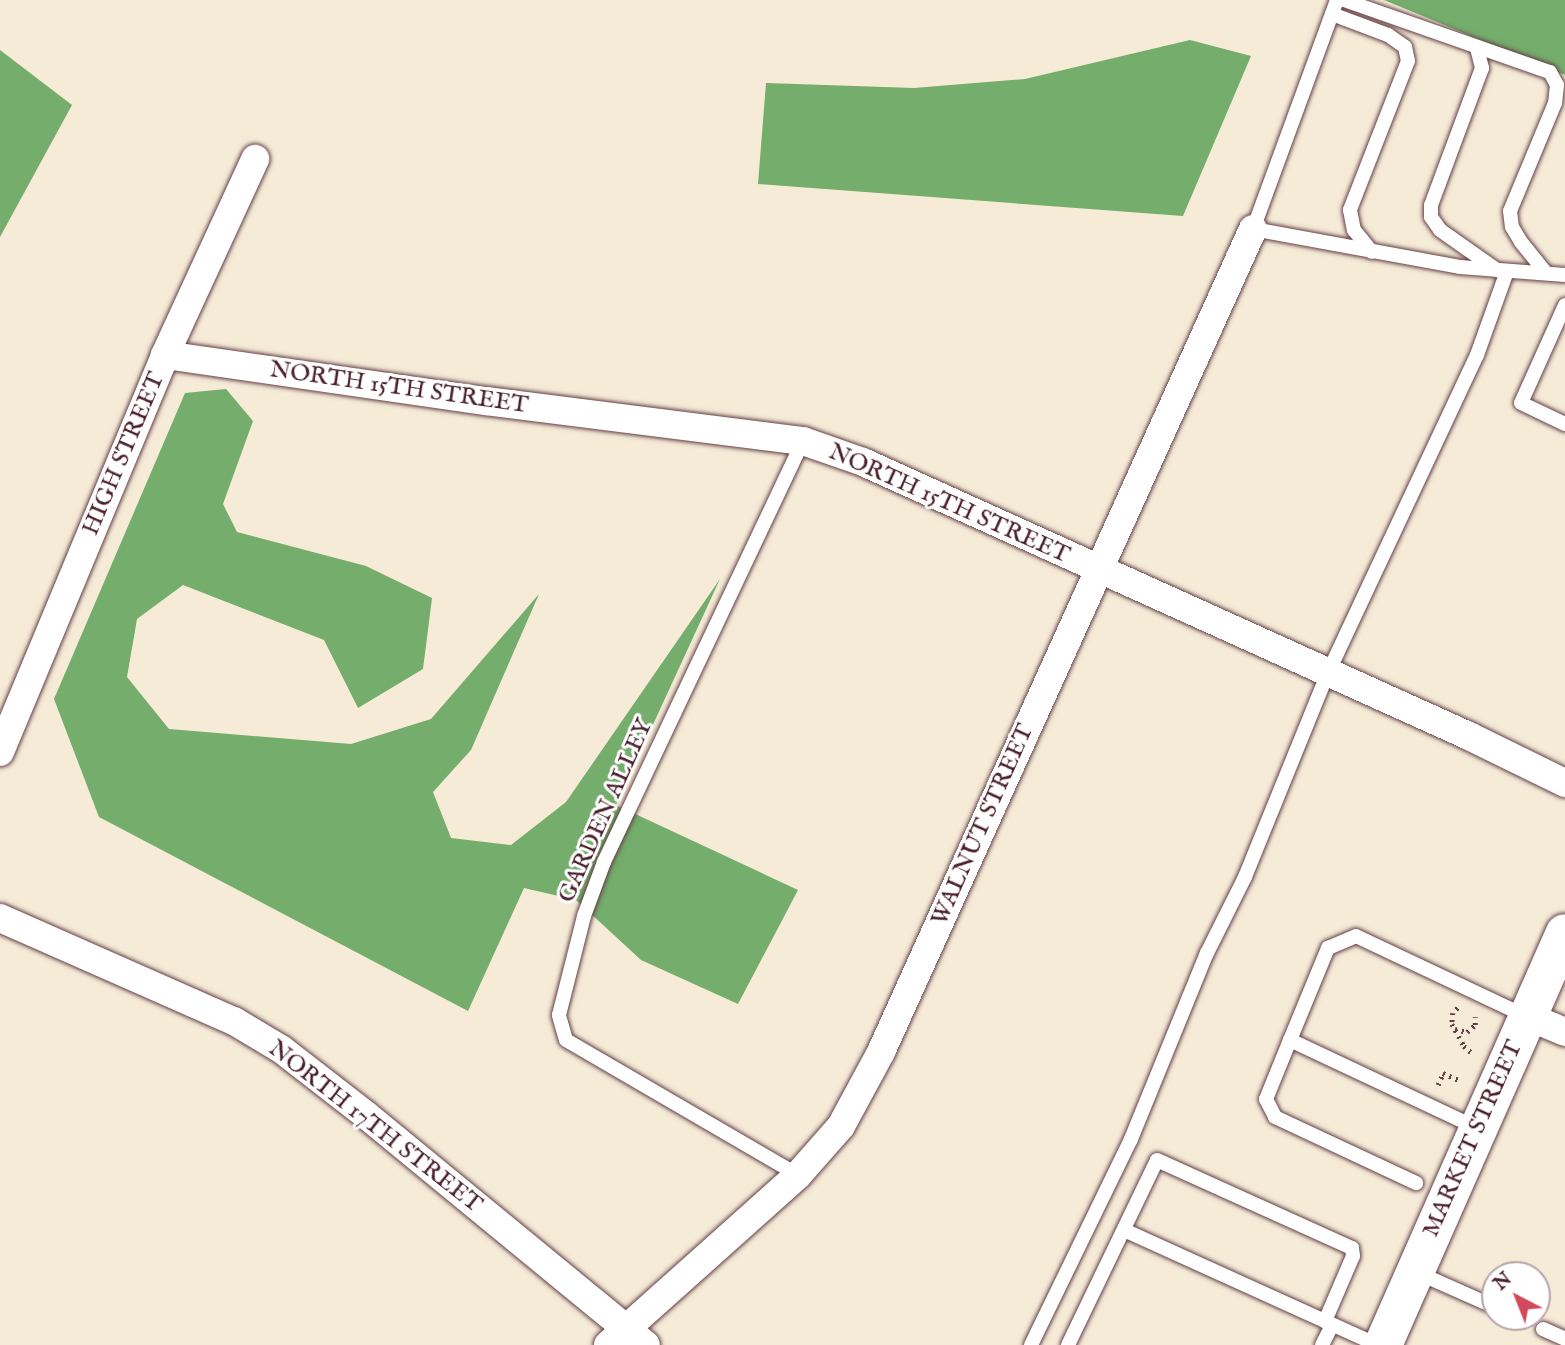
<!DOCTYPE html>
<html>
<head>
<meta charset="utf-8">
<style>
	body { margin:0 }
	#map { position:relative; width:1565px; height:1345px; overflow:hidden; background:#f5ebd7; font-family:"IM FELL English",serif }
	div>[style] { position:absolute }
	.forest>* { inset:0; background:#74ad6c }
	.path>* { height:4.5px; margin-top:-2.25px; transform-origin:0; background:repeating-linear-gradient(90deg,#643e45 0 2px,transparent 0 7px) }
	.roads { filter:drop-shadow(0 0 2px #643e45) drop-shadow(0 0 2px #643e45) }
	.lane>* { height:14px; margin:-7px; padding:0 7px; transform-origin:7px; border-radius:7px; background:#fff }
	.street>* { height:28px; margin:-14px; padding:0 14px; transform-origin:14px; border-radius:14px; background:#fff }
	.primary>* { height:38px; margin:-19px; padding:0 19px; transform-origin:19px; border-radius:19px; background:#fff }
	span { translate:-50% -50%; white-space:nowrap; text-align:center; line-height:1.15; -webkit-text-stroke:6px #fff; paint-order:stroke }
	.street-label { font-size:24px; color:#4a1f2b }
	.north { position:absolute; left:1481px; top:1261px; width:70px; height:70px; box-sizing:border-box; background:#fff; border:2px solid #b7a5aa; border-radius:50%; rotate:318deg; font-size:19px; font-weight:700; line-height:28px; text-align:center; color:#4a1f2b }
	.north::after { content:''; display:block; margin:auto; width:24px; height:32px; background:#d1495b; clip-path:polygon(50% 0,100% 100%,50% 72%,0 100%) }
</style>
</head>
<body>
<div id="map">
	<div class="forest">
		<div style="clip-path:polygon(1384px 0,1565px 0,1565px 75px)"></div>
		<div style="clip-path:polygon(1190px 40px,1251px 56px,1183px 216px,758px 184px,766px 83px,914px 88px,1025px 79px)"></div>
		<div style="clip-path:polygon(0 50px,72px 105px,0 237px)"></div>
		<div style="clip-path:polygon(226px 389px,253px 421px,223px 504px,237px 532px,366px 566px,432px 598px,423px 669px,358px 708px,324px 640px,183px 585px,137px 619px,127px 677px,169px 729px,351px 744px,431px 719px,539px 594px,471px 750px,433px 792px,451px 838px,511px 845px,566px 802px,720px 579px,616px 805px,798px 890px,738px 1004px,641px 960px,576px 900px,524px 888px,468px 1011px,99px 817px,54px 699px,185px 393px)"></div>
	</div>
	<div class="path">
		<div style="left:1458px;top:1008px;width:7px;rotate:135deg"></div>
		<div style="left:1453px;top:1013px;width:11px;rotate:95deg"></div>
		<div style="left:1452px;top:1024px;width:25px;rotate:61deg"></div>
		<div style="left:1464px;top:1046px;width:12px;rotate:42deg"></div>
		<div style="left:1455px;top:1029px;width:12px;rotate:14deg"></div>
		<div style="left:1467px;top:1032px;width:11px;rotate:-41deg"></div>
		<div style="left:1475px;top:1025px;width:8px;rotate:-90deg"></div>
		<div style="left:1438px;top:1085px;width:13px;rotate:-67deg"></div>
		<div style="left:1443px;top:1073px;width:20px;rotate:24deg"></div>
	</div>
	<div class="roads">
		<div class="lane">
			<div style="left:1337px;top:0;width:244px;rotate:110.1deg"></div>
			<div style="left:1253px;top:229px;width:210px;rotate:10.4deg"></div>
			<div style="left:1460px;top:267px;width:105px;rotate:4.4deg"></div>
			<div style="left:1344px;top:0;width:218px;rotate:19.3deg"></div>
			<div style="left:1550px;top:72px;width:15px;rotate:62deg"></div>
			<div style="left:1557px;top:85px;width:18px;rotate:96deg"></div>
			<div style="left:1555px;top:103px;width:117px;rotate:112.6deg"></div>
			<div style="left:1510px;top:211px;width:16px;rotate:83deg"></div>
			<div style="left:1512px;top:227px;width:17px;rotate:59deg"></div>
			<div style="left:1521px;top:242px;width:40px;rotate:51deg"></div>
			<div style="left:1332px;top:14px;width:60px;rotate:20.6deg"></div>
			<div style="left:1388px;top:35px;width:21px;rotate:35deg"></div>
			<div style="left:1405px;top:47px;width:14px;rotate:78deg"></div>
			<div style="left:1408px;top:61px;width:160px;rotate:111.3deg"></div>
			<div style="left:1350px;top:210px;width:20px;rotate:79deg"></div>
			<div style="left:1354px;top:230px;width:28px;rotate:51deg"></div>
			<div style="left:1477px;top:48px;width:21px;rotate:76deg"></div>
			<div style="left:1482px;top:68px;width:146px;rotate:110.4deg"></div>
			<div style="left:1431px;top:205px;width:12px;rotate:90deg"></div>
			<div style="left:1431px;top:217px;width:16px;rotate:55deg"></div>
			<div style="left:1440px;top:230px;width:70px;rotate:35.1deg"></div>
			<div style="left:1565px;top:305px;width:107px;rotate:114.2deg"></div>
			<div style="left:1521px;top:403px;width:49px;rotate:25.5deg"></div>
			<div style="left:1290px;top:1040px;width:64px;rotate:112.1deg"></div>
			<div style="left:1266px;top:1099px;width:20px;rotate:63deg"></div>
			<div style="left:1275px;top:1117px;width:156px;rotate:25.1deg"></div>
			<div style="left:1477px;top:1128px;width:207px;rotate:-154.8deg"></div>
			<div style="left:1290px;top:1040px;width:100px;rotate:-67.6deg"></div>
			<div style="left:1328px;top:948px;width:30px;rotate:-23deg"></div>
			<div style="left:1356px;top:936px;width:187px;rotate:25.3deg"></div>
			<div style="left:798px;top:1175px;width:268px;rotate:-149.8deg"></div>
			<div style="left:566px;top:1040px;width:26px;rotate:-106deg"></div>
			<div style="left:559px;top:1015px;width:102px;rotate:-75.8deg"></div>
			<div style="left:584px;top:916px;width:58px;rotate:-69.7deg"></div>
			<div style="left:604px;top:862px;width:466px;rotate:-64.7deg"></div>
			<div style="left:1124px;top:1230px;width:278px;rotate:24.4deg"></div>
			<div style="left:1416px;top:1272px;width:86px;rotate:23.9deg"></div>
			<div style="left:1543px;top:1329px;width:24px;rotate:24deg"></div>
			<div style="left:1031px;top:1345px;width:229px;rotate:-64.1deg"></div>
			<div style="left:1131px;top:1139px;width:201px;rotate:-67.8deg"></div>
			<div style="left:1207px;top:953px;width:85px;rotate:-63.4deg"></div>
			<div style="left:1245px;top:877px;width:220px;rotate:-67.9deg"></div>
			<div style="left:1328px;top:673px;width:351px;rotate:-64.9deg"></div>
			<div style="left:1477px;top:355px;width:89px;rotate:-70.3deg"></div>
			<div style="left:1068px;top:1345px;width:205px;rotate:-64.3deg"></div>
			<div style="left:1157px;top:1160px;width:214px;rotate:24.3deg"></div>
			<div style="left:1352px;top:1248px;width:8px;rotate:83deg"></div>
			<div style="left:1353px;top:1256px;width:71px;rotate:113.3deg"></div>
			<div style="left:1322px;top:1345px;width:22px;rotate:-63deg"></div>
		</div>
		<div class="street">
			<div style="left:165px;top:355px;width:324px;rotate:8.2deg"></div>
			<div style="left:486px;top:401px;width:320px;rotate:7.2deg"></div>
			<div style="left:803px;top:441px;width:64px;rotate:19.3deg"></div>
			<div style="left:863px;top:462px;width:665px;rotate:24.33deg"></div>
			<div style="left:1469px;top:736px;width:107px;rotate:26.1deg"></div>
			<div style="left:0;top:752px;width:430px;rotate:-67.4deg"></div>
			<div style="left:165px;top:355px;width:216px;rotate:-65.3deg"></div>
			<div style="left:0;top:918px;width:256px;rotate:23.8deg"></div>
			<div style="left:234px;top:1021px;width:55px;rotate:30.8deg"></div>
			<div style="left:281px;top:1049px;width:108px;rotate:37.8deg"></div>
			<div style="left:366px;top:1115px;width:362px;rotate:39.4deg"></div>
			<div style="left:1527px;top:1016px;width:41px;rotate:22.8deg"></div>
			<div style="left:608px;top:1345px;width:255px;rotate:-41.8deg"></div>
			<div style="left:798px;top:1175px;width:65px;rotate:-48.7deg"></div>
			<div style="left:841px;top:1126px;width:84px;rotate:-61.6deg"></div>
			<div style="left:881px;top:1052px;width:903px;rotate:-65.68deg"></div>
		</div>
		<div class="primary">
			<div style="left:1383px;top:1345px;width:450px;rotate:-66.2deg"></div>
		</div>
	</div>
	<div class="street-label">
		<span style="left:399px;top:388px;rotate:8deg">NORTH 15TH STREET</span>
		<span style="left:124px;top:454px;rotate:-67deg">HIGH STREET</span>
		<span style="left:949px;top:504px;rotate:24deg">NORTH 15TH STREET</span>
		<span style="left:606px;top:811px;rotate:-66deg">GARDEN ALLEY</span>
		<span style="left:983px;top:825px;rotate:-66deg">WALNUT STREET</span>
		<span style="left:375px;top:1127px;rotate:38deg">NORTH 17TH STREET</span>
		<span style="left:1473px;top:1139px;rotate:-66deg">MARKET STREET</span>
	</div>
	<div class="north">N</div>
</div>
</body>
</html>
